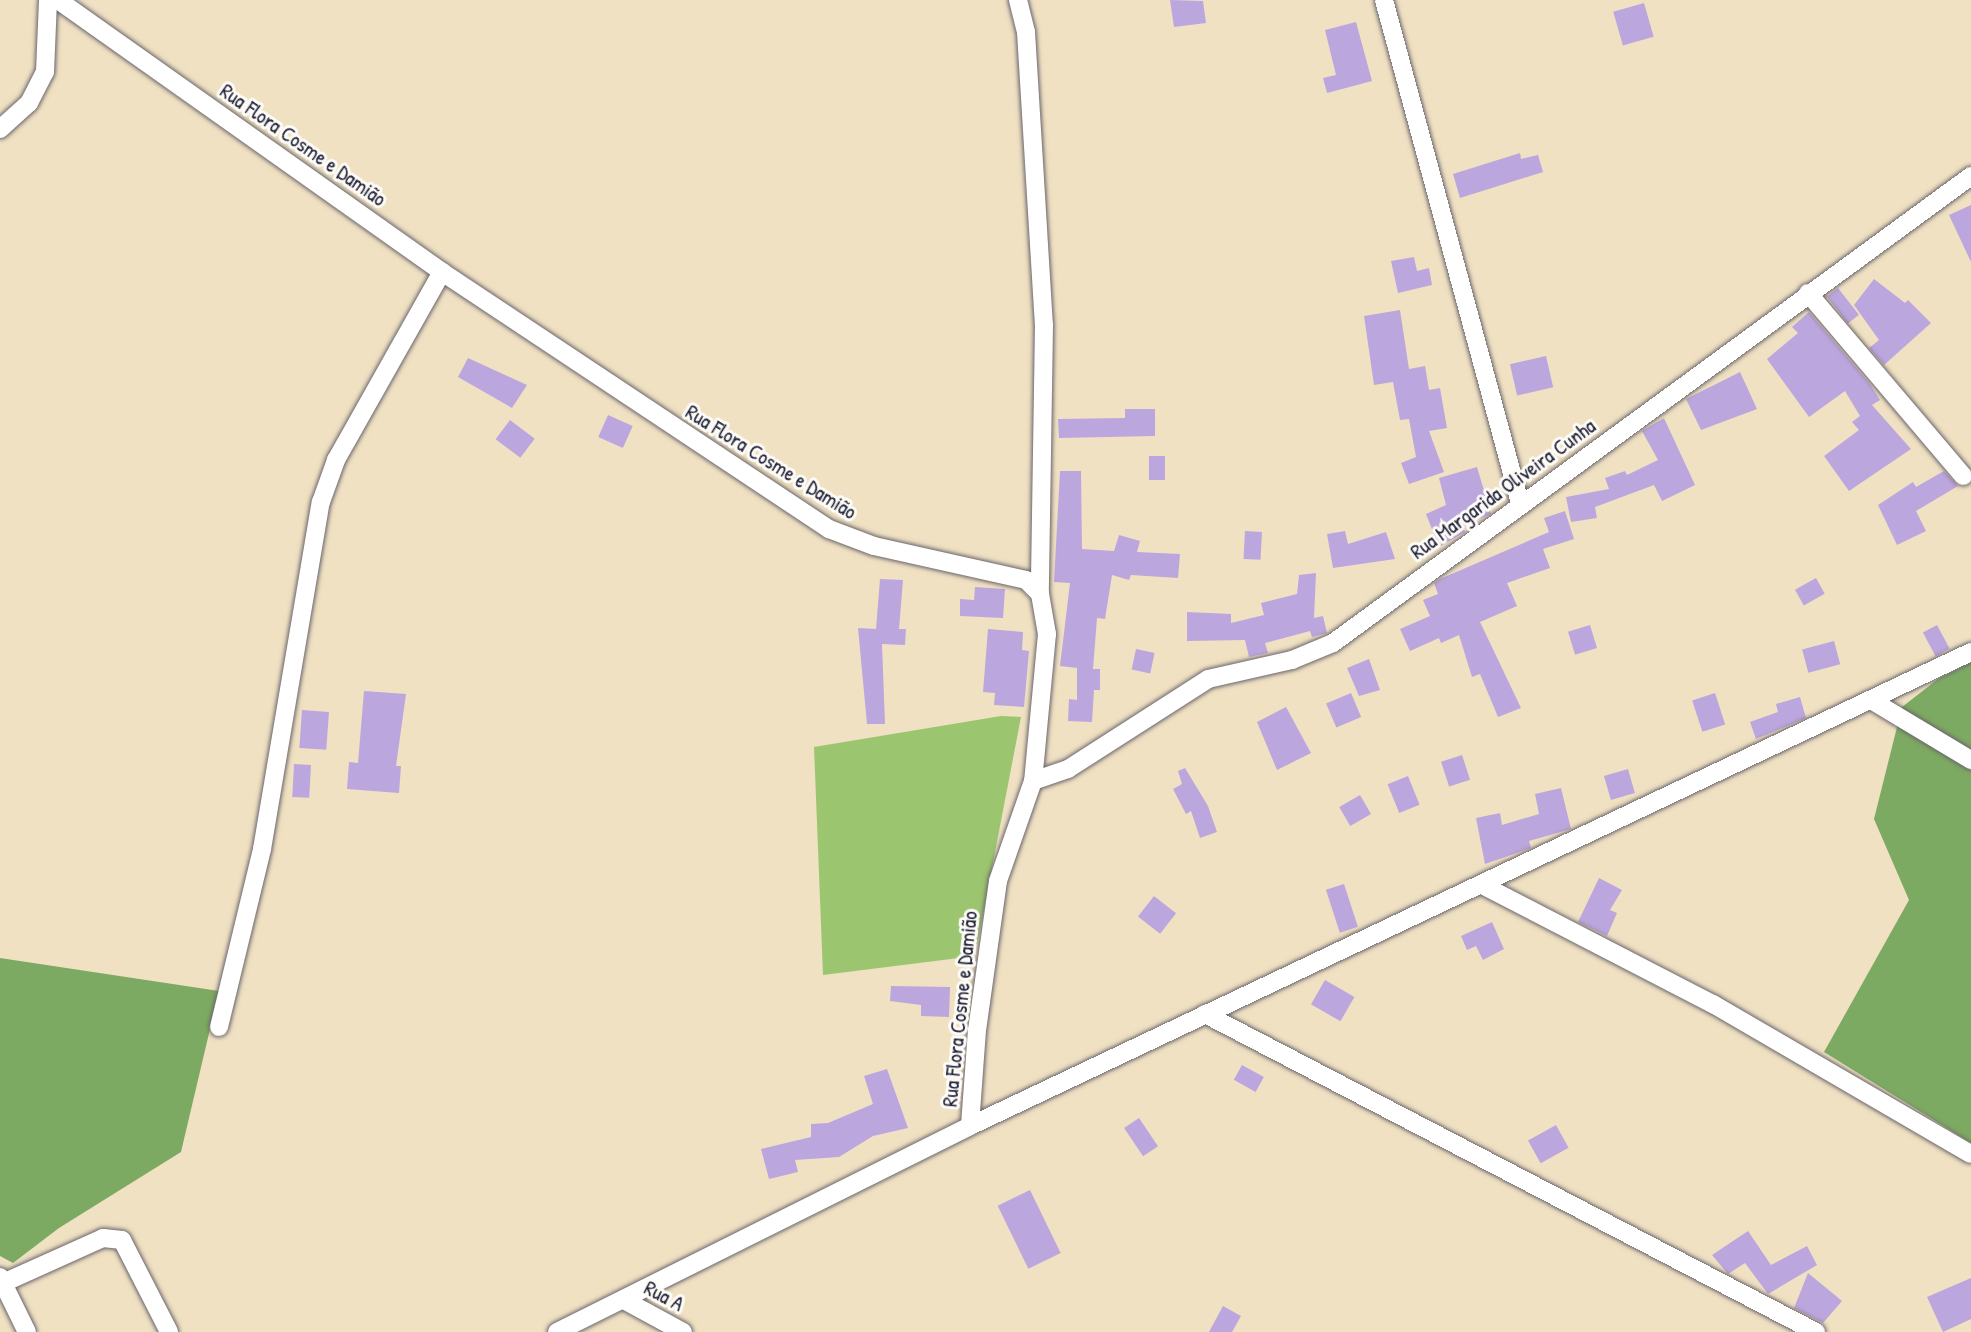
<!DOCTYPE html>
<html>
<head>
<meta charset="utf-8">
<style>
	body { margin:0 }
	#map { position:relative; width:1971px; height:1332px; overflow:hidden; background:#f0e1c3; font-family:"Patrick Hand",sans-serif }
	div>[style] { position:absolute }
	.green>* { inset:0; background:#9cc570 }
	.forest>* { inset:0; background:#7daa62 }
	.building>* { inset:0; background:#bca6de; transform-origin:0 0 }
	.roads { filter:drop-shadow(0 0 2px #6a656b) drop-shadow(0 0 2px #6a656b) }
	.minor>* { height:18px; margin:-9px; padding:0 9px; transform-origin:9px; border-radius:9px; background:#fff }
	span { translate:-50% -50%; white-space:nowrap; text-align:center; line-height:1.15; -webkit-text-stroke:6px #fdfcf7; paint-order:stroke }
	.street-label { font-size:21px; color:#22223b }
</style>
</head>
<body>
<div id="map">
	<div class="green">
		<div style="clip-path:polygon(1001px 716px,1021px 717px,975px 956px,823px 975px,814px 747px)"></div>
	</div>
	<div class="forest">
		<div style="clip-path:polygon(1971px 662px,1971px 1143px,1824px 1052px,1909px 900px,1874px 819px,1902px 707px,1938px 679px)"></div>
		<div style="clip-path:polygon(0 958px,219px 991px,181px 1152px,59px 1228px,13px 1263px,0 1256px)"></div>
	</div>
	<div class="building">
		<div style="clip-path:polygon(1170px 0,1203px 1px,1206px 23px,1174px 27px)"></div>
		<div style="left:1644px;top:3px;width:35px;height:32px;rotate:74deg"></div>
		<div style="clip-path:polygon(1356px 22px,1372px 81px,1327px 93px,1323px 78px,1336px 75px,1325px 30px)"></div>
		<div style="clip-path:polygon(1520px 153px,1521px 159px,1538px 155px,1543px 172px,1460px 198px,1453px 174px)"></div>
		<div style="clip-path:polygon(1971px 205px,1971px 262px,1949px 215px)"></div>
		<div style="clip-path:polygon(1414px 257px,1417px 271px,1429px 268px,1432px 285px,1398px 293px,1391px 261px)"></div>
		<div style="clip-path:polygon(1874px 279px,1905px 303px,1908px 300px,1931px 323px,1884px 365px,1869px 348px,1879px 340px,1854px 305px)"></div>
		<div style="left:1838px;top:288px;width:34px;height:14px;rotate:52deg"></div>
		<div style="clip-path:polygon(1400px 310px,1409px 369px,1425px 366px,1429px 390px,1440px 388px,1447px 428px,1429px 431px,1444px 472px,1409px 484px,1401px 463px,1416px 457px,1409px 419px,1400px 420px,1393px 382px,1374px 385px,1364px 316px)"></div>
		<div style="clip-path:polygon(1809px 312px,1870px 384px,1880px 400px,1872px 405px,1911px 449px,1849px 491px,1824px 456px,1859px 430px,1852px 422px,1860px 416px,1845px 391px,1809px 417px,1767px 359px,1798px 333px,1792px 327px)"></div>
		<div style="left:1546px;top:356px;width:32px;height:37px;rotate:77deg"></div>
		<div style="clip-path:polygon(468px 358px,527px 385px,512px 408px,458px 377px)"></div>
		<div style="clip-path:polygon(1740px 372px,1757px 409px,1701px 430px,1686px 399px)"></div>
		<div style="clip-path:polygon(1125px 409px,1155px 409px,1155px 436px,1059px 438px,1058px 419px,1125px 418px)"></div>
		<div style="left:608px;top:415px;width:27px;height:24px;rotate:24deg"></div>
		<div style="clip-path:polygon(1664px 418px,1695px 485px,1662px 501px,1654px 485px,1595px 507px,1597px 518px,1571px 522px,1566px 497px,1609px 489px,1605px 478px,1625px 471px,1627px 475px,1658px 460px,1642px 431px)"></div>
		<div style="left:510px;top:420px;width:31px;height:24px;rotate:37deg"></div>
		<div style="left:1149px;top:456px;width:16px;height:24px"></div>
		<div style="clip-path:polygon(1477px 467px,1491px 514px,1463px 526px,1465px 532px,1439px 547px,1426px 514px,1446px 505px,1439px 478px)"></div>
		<div style="clip-path:polygon(1060px 471px,1081px 471px,1082px 549px,1114px 551px,1119px 535px,1140px 541px,1137px 552px,1180px 554px,1178px 578px,1131px 575px,1129px 580px,1112px 575px,1105px 619px,1097px 618px,1093px 669px,1100px 669px,1100px 690px,1094px 690px,1092px 722px,1068px 721px,1069px 699px,1077px 700px,1077px 668px,1060px 666px,1070px 583px,1054px 582px)"></div>
		<div style="clip-path:polygon(1944px 471px,1958px 486px,1916px 511px,1926px 531px,1897px 545px,1878px 505px,1913px 482px,1916px 487px)"></div>
		<div style="clip-path:polygon(1565px 511px,1574px 539px,1543px 549px,1550px 568px,1507px 583px,1517px 606px,1480px 622px,1521px 708px,1498px 717px,1480px 674px,1472px 677px,1459px 635px,1441px 643px,1439px 638px,1410px 651px,1400px 629px,1430px 616px,1423px 600px,1438px 594px,1434px 583px,1440px 579px,1549px 532px,1544px 518px)"></div>
		<div style="left:1245px;top:531px;width:17px;height:28px;rotate:3deg"></div>
		<div style="clip-path:polygon(1345px 531px,1348px 544px,1386px 532px,1395px 559px,1333px 568px,1327px 534px)"></div>
		<div style="clip-path:polygon(1316px 573px,1314px 618px,1323px 616px,1327px 633px,1312px 637px,1310px 631px,1265px 643px,1268px 653px,1249px 657px,1245px 640px,1187px 641px,1187px 612px,1231px 614px,1231px 623px,1264px 615px,1261px 603px,1297px 594px,1299px 575px)"></div>
		<div style="left:1816px;top:578px;width:18px;height:24px;rotate:61deg"></div>
		<div style="clip-path:polygon(880px 579px,903px 580px,899px 629px,906px 629px,905px 645px,882px 644px,885px 724px,867px 724px,858px 628px,876px 629px)"></div>
		<div style="clip-path:polygon(975px 587px,1005px 589px,1003px 618px,960px 616px,960px 599px,974px 600px)"></div>
		<div style="left:1590px;top:625px;width:24px;height:23px;rotate:73deg"></div>
		<div style="left:1937px;top:625px;width:27px;height:16px;rotate:62deg"></div>
		<div style="clip-path:polygon(988px 629px,1023px 632px,1022px 650px,1029px 651px,1024px 707px,994px 705px,995px 693px,983px 692px)"></div>
		<div style="left:1834px;top:641px;width:24px;height:33px;rotate:75deg"></div>
		<div style="left:1136px;top:649px;width:19px;height:21px;rotate:12deg"></div>
		<div style="clip-path:polygon(1369px 659px,1380px 690px,1359px 696px,1347px 668px)"></div>
		<div style="clip-path:polygon(364px 691px,406px 694px,396px 766px,401px 766px,399px 793px,347px 789px,349px 762px,358px 763px)"></div>
		<div style="left:1351px;top:693px;width:26px;height:27px;rotate:67deg"></div>
		<div style="left:1715px;top:693px;width:33px;height:24px;rotate:72deg"></div>
		<div style="clip-path:polygon(1800px 697px,1806px 718px,1756px 739px,1750px 722px,1778px 712px,1776px 704px)"></div>
		<div style="clip-path:polygon(1286px 707px,1311px 753px,1277px 770px,1257px 722px)"></div>
		<div style="left:302px;top:710px;width:27px;height:38px;rotate:4deg"></div>
		<div style="left:1462px;top:755px;width:26px;height:22px;rotate:72deg"></div>
		<div style="left:294px;top:764px;width:17px;height:33px;rotate:3deg"></div>
		<div style="clip-path:polygon(1185px 768px,1208px 806px,1217px 832px,1200px 838px,1191px 811px,1186px 814px,1173px 789px,1182px 784px,1178px 771px)"></div>
		<div style="left:1628px;top:769px;width:25px;height:25px;rotate:74deg"></div>
		<div style="left:1408px;top:776px;width:31px;height:22px;rotate:68deg"></div>
		<div style="clip-path:polygon(1561px 788px,1571px 829px,1529px 841px,1531px 848px,1485px 864px,1476px 818px,1500px 813px,1502px 825px,1539px 814px,1535px 794px)"></div>
		<div style="left:1360px;top:795px;width:22px;height:24px;rotate:60deg"></div>
		<div style="clip-path:polygon(1599px 878px,1622px 890px,1610px 910px,1617px 913px,1607px 936px,1578px 922px)"></div>
		<div style="left:1344px;top:884px;width:45px;height:19px;rotate:72deg"></div>
		<div style="left:1154px;top:896px;width:28px;height:26px;rotate:38deg"></div>
		<div style="clip-path:polygon(1492px 922px,1504px 949px,1483px 960px,1476px 946px,1467px 950px,1461px 936px)"></div>
		<div style="left:1325px;top:980px;width:34px;height:28px;rotate:30deg"></div>
		<div style="clip-path:polygon(891px 986px,950px 987px,949px 1017px,921px 1016px,921px 1005px,890px 1001px)"></div>
		<div style="left:1242px;top:1065px;width:25px;height:17px;rotate:29deg"></div>
		<div style="clip-path:polygon(887px 1069px,908px 1128px,873px 1136px,839px 1157px,795px 1160px,798px 1172px,769px 1179px,761px 1149px,811px 1137px,811px 1124px,828px 1123px,873px 1104px,864px 1076px)"></div>
		<div style="left:1139px;top:1118px;width:34px;height:18px;rotate:56deg"></div>
		<div style="left:1556px;top:1125px;width:26px;height:32px;rotate:61deg"></div>
		<div style="left:1030px;top:1190px;width:70px;height:36px;rotate:64deg"></div>
		<div style="clip-path:polygon(1748px 1231px,1771px 1265px,1807px 1246px,1817px 1265px,1768px 1294px,1745px 1263px,1728px 1274px,1712px 1255px)"></div>
		<div style="clip-path:polygon(1808px 1273px,1842px 1301px,1823px 1323px,1794px 1308px)"></div>
		<div style="clip-path:polygon(1971px 1278px,1971px 1319px,1943px 1332px,1927px 1297px)"></div>
		<div style="clip-path:polygon(1223px 1306px,1241px 1316px,1232px 1332px,1209px 1332px)"></div>
	</div>
	<div class="roads">
		<div class="minor">
			<div style="left:58px;top:0;width:471px;rotate:35.3deg"></div>
			<div style="left:442px;top:272px;width:465px;rotate:33.6deg"></div>
			<div style="left:829px;top:529px;width:48px;rotate:20.7deg"></div>
			<div style="left:874px;top:546px;width:156px;rotate:12.6deg"></div>
			<div style="left:1026px;top:580px;width:20px;rotate:45deg"></div>
			<div style="left:1040px;top:594px;width:41px;rotate:80.1deg"></div>
			<div style="left:1047px;top:634px;width:148px;rotate:95.4deg"></div>
			<div style="left:1033px;top:781px;width:106px;rotate:109.3deg"></div>
			<div style="left:998px;top:881px;width:150px;rotate:98deg"></div>
			<div style="left:977px;top:1030px;width:96px;rotate:94.2deg"></div>
			<div style="left:1018px;top:0;width:33px;rotate:76deg"></div>
			<div style="left:1026px;top:32px;width:294px;rotate:86.5deg"></div>
			<div style="left:1044px;top:325px;width:269px;rotate:90.9deg"></div>
			<div style="left:1384px;top:0;width:521px;rotate:74.87deg"></div>
			<div style="left:0;top:129px;width:39px;rotate:-42deg"></div>
			<div style="left:29px;top:103px;width:35px;rotate:-63deg"></div>
			<div style="left:45px;top:72px;width:72px;rotate:-87.6deg"></div>
			<div style="left:1808px;top:293px;width:240px;rotate:49.7deg"></div>
			<div style="left:1871px;top:700px;width:117px;rotate:31deg"></div>
			<div style="left:1033px;top:781px;width:37px;rotate:-19deg"></div>
			<div style="left:1068px;top:769px;width:166px;rotate:-32.7deg"></div>
			<div style="left:1208px;top:679px;width:86px;rotate:-12.7deg"></div>
			<div style="left:1292px;top:660px;width:44px;rotate:-22.5deg"></div>
			<div style="left:1333px;top:643px;width:791px;rotate:-36.2deg"></div>
			<div style="left:1484px;top:886px;width:258px;rotate:27.3deg"></div>
			<div style="left:1713px;top:1004px;width:298px;rotate:30.2deg"></div>
			<div style="left:1205px;top:1014px;width:689px;rotate:27.5deg"></div>
			<div style="left:219px;top:1027px;width:183px;rotate:-76.4deg"></div>
			<div style="left:262px;top:849px;width:352px;rotate:-80.4deg"></div>
			<div style="left:321px;top:502px;width:45px;rotate:-70.3deg"></div>
			<div style="left:336px;top:460px;width:216px;rotate:-60.6deg"></div>
			<div style="left:0;top:1277px;width:61px;rotate:63.9deg"></div>
			<div style="left:3px;top:1283px;width:110px;rotate:-24.2deg"></div>
			<div style="left:103px;top:1238px;width:19px;rotate:6deg"></div>
			<div style="left:122px;top:1240px;width:103px;rotate:62.9deg"></div>
			<div style="left:624px;top:1300px;width:67px;rotate:28.5deg"></div>
			<div style="left:557px;top:1332px;width:462px;rotate:-26.5deg"></div>
			<div style="left:970px;top:1126px;width:1108px;rotate:-25.34deg"></div>
		</div>
	</div>
	<div class="street-label">
		<span style="left:303px;top:145px;rotate:35deg">Rua Flora Cosme e Damião</span>
		<span style="left:771px;top:462px;rotate:32deg">Rua Flora Cosme e Damião</span>
		<span style="left:1503px;top:489px;rotate:-36deg">Rua Margarida Oliveira Cunha</span>
		<span style="left:960px;top:1009px;rotate:-84deg">Rua Flora Cosme e Damião</span>
		<span style="left:664px;top:1296px;rotate:28deg">Rua A</span>
	</div>
</div>
</body>
</html>
